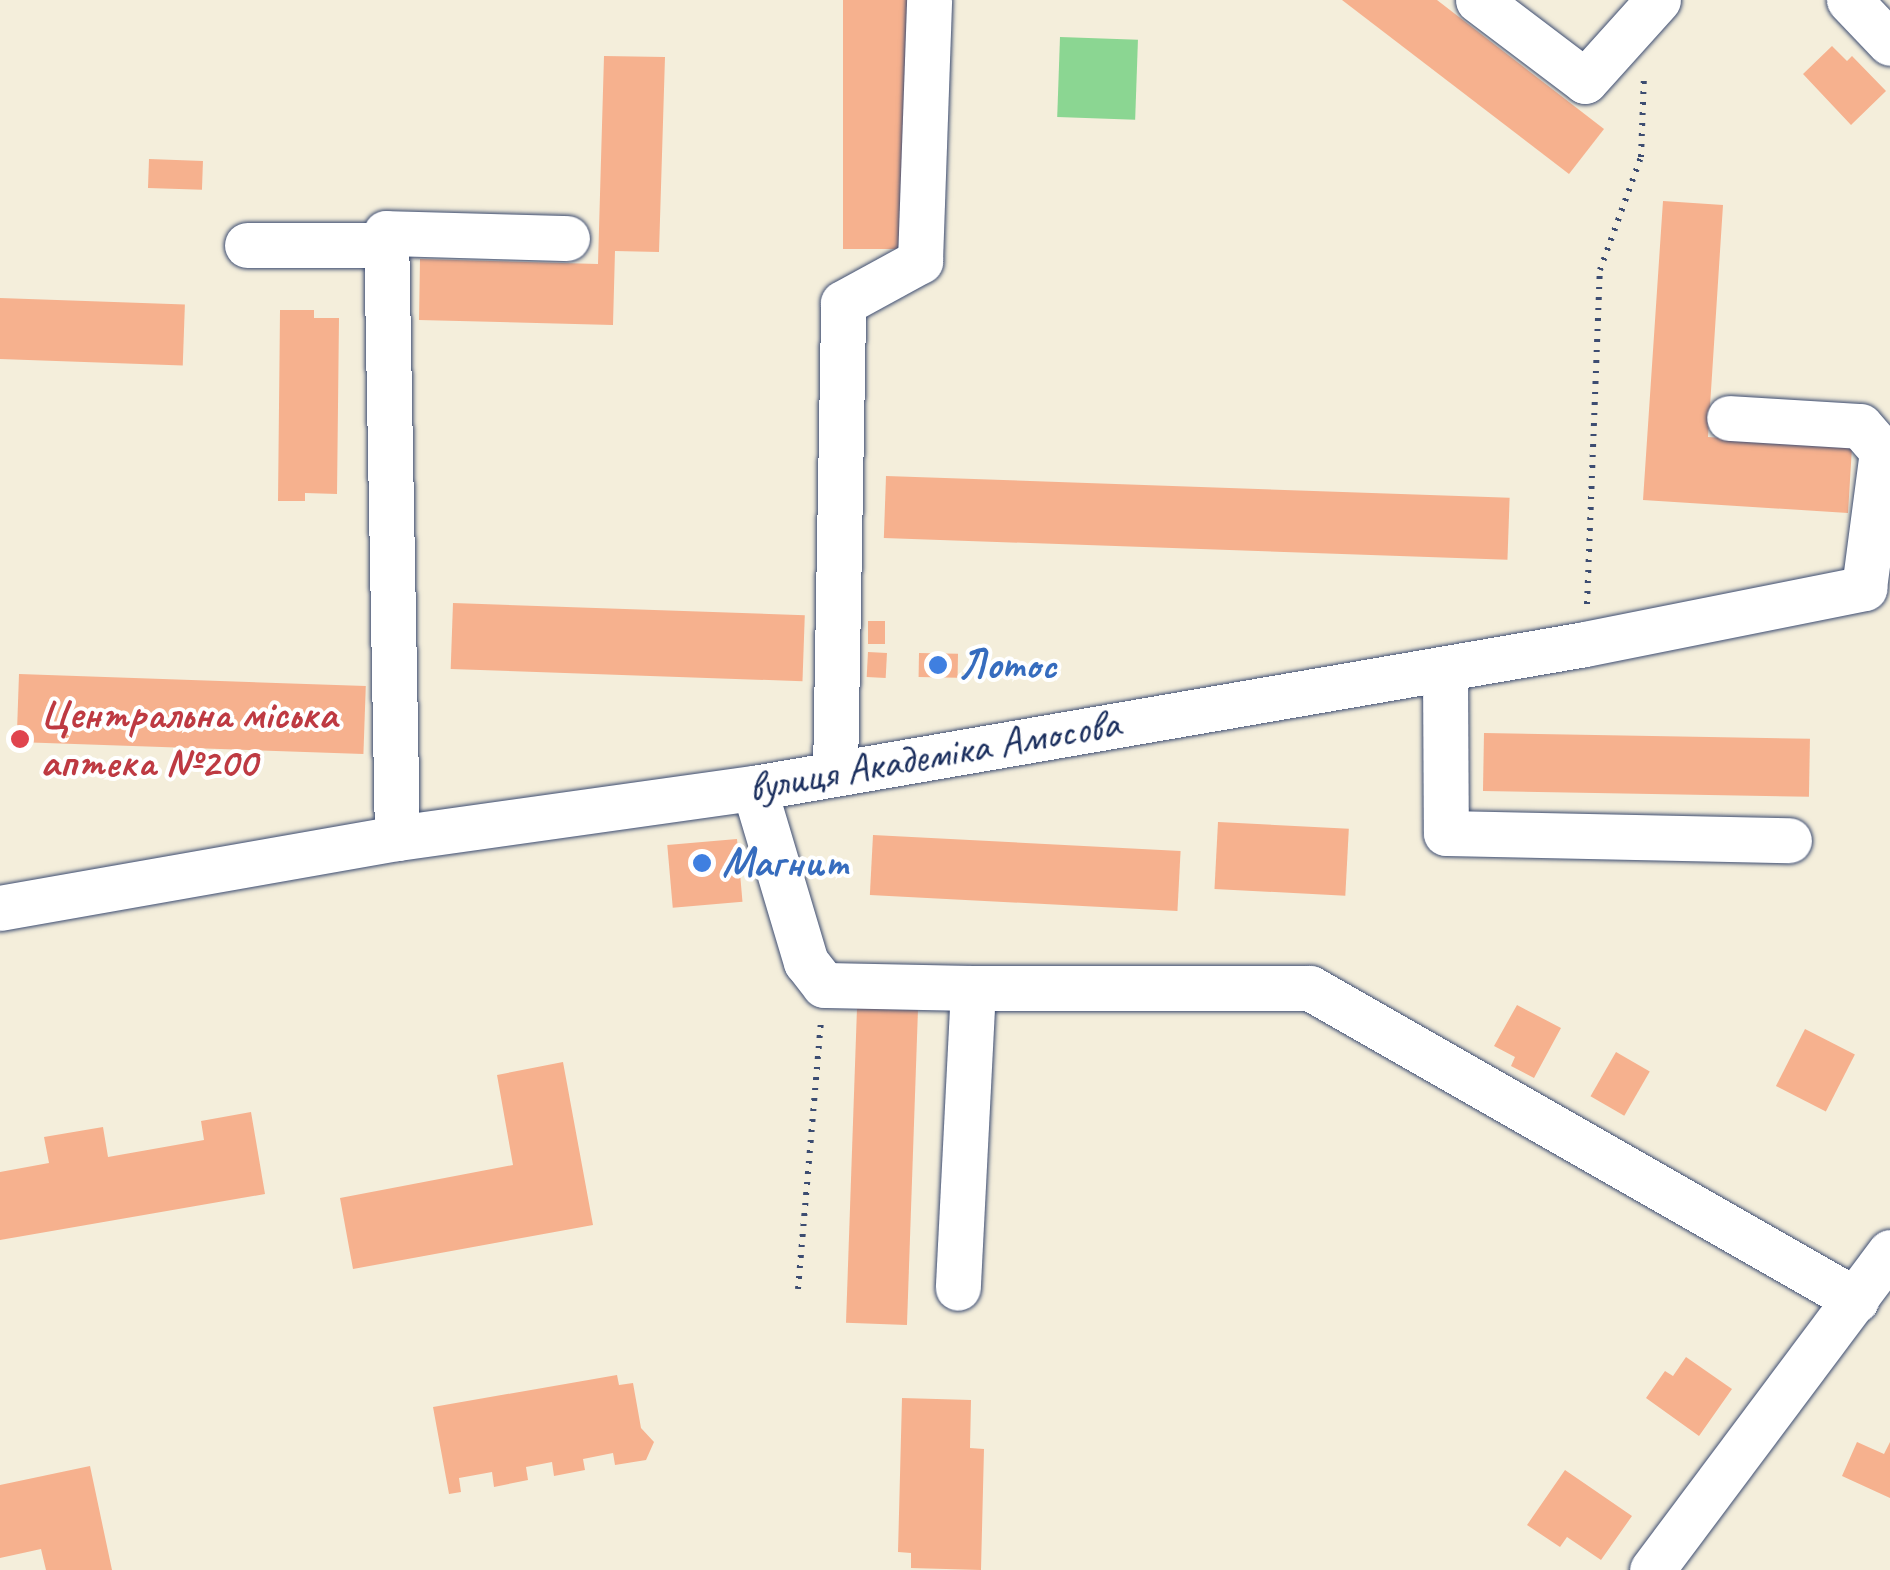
<!DOCTYPE html>
<html>
<head>
<meta charset="utf-8">
<style>
	body { margin:0 }
	#map { position:relative; width:1890px; height:1570px; overflow:hidden; background:#f4eedb; font-family:Caveat,sans-serif }
	div>[style] { position:absolute }
	.green>* { inset:0; background:#8bd692; transform-origin:0 0 }
	.building>* { inset:0; background:#f6b18e; transform-origin:0 0 }
	.path>* { height:6px; margin-top:-3px; transform-origin:0; background:repeating-linear-gradient(90deg,#3c4c71 0 2.5px,transparent 0 10.5px) }
	.roads { filter:drop-shadow(0 0 2px #3c4c71) drop-shadow(0 0 2px #3c4c71) }
	.minor>* { height:45px; margin:-22.5px; padding:0 22.5px; transform-origin:22.5px; border-radius:22.5px; background:#fff }
	.dots>* { width:28px; height:28px; translate:-50% -50%; box-sizing:border-box; border:5px solid #fff; border-radius:50% }
	span { translate:-50% -50%; white-space:nowrap; text-align:center; line-height:1.15; -webkit-text-stroke:8px #fff; paint-order:stroke }
	.shop-label { font-size:42px; color:#366cbe; font-weight:700 }
	.left { translate:0 -50%; text-align:left }
	.health-label { font-size:42px; color:#be3a42; font-weight:700 }
	.street-label { font-size:42px; color:#1b2f5e }
</style>
</head>
<body>
<div id="map">
	<div class="green">
		<div style="left:1060px;top:37px;width:78px;height:80px;rotate:2deg"></div>
	</div>
	<div class="building">
		<div style="left:843px;top:0;width:64px;height:249px"></div>
		<div style="clip-path:polygon(1342px 0,1437px 0,1604px 129px,1569px 174px)"></div>
		<div style="clip-path:polygon(1832px 46px,1847px 61px,1852px 56px,1886px 91px,1851px 125px,1803px 74px)"></div>
		<div style="clip-path:polygon(604px 56px,665px 57px,659px 252px,615px 251px,613px 325px,419px 320px,420px 259px,598px 264px)"></div>
		<div style="left:149px;top:159px;width:54px;height:29px;rotate:2deg"></div>
		<div style="clip-path:polygon(1663px 201px,1723px 205px,1708px 437px,1852px 447px,1848px 513px,1643px 500px)"></div>
		<div style="left:0;top:298px;width:185px;height:61px;rotate:2deg"></div>
		<div style="clip-path:polygon(280px 310px,314px 310px,314px 318px,339px 318px,337px 494px,305px 493px,305px 501px,278px 501px)"></div>
		<div style="left:886px;top:476px;width:624px;height:62px;rotate:2deg"></div>
		<div style="left:453px;top:603px;width:352px;height:66px;rotate:2deg"></div>
		<div style="left:868px;top:621px;width:17px;height:23px"></div>
		<div style="left:868px;top:652px;width:19px;height:25px;rotate:3deg"></div>
		<div style="left:919px;top:653px;width:39px;height:24px;rotate:1deg"></div>
		<div style="left:19px;top:674px;width:347px;height:68px;rotate:2deg"></div>
		<div style="left:1484px;top:733px;width:326px;height:58px;rotate:1deg"></div>
		<div style="left:1218px;top:822px;width:131px;height:67px;rotate:3deg"></div>
		<div style="left:873px;top:835px;width:308px;height:60px;rotate:3deg"></div>
		<div style="left:737px;top:839px;width:63px;height:70px;rotate:85deg"></div>
		<div style="clip-path:polygon(1517px 1005px,1561px 1028px,1534px 1078px,1511px 1066px,1515px 1057px,1494px 1046px)"></div>
		<div style="left:857px;top:1008px;width:61px;height:315px;rotate:2deg"></div>
		<div style="left:1805px;top:1029px;width:56px;height:64px;rotate:27deg"></div>
		<div style="left:1616px;top:1052px;width:39px;height:51px;rotate:30deg"></div>
		<div style="clip-path:polygon(563px 1062px,593px 1225px,353px 1269px,340px 1198px,513px 1165px,497px 1075px)"></div>
		<div style="clip-path:polygon(251px 1112px,265px 1194px,0 1240px,0 1172px,49px 1163px,44px 1137px,103px 1127px,108px 1157px,204px 1140px,201px 1121px)"></div>
		<div style="clip-path:polygon(1686px 1357px,1732px 1389px,1699px 1436px,1646px 1398px,1665px 1371px,1673px 1376px)"></div>
		<div style="clip-path:polygon(617px 1375px,619px 1385px,633px 1383px,641px 1428px,654px 1442px,646px 1460px,615px 1465px,613px 1453px,583px 1459px,585px 1470px,554px 1476px,552px 1462px,526px 1467px,528px 1480px,494px 1487px,492px 1472px,459px 1478px,461px 1492px,449px 1494px,433px 1407px)"></div>
		<div style="clip-path:polygon(902px 1398px,971px 1400px,970px 1448px,984px 1449px,981px 1570px,911px 1568px,911px 1553px,898px 1552px)"></div>
		<div style="clip-path:polygon(1857px 1442px,1884px 1454px,1890px 1442px,1890px 1498px,1842px 1476px)"></div>
		<div style="clip-path:polygon(90px 1466px,112px 1570px,46px 1570px,41px 1549px,0 1558px,0 1485px)"></div>
		<div style="clip-path:polygon(1565px 1470px,1632px 1516px,1601px 1560px,1567px 1537px,1560px 1547px,1527px 1525px)"></div>
	</div>
	<div class="path">
		<div style="left:1587px;top:604px;width:334px;rotate:-87.8deg"></div>
		<div style="left:1600px;top:270px;width:120px;rotate:-70.1deg"></div>
		<div style="left:1641px;top:157px;width:83px;rotate:-87.9deg"></div>
		<div style="left:798px;top:1289px;width:269px;rotate:-85.1deg"></div>
	</div>
	<div class="roads">
		<div class="minor">
			<div style="left:1478px;top:0;width:134px;rotate:37.1deg"></div>
			<div style="left:1585px;top:81px;width:109px;rotate:-48deg"></div>
			<div style="left:1849px;top:0;width:59px;rotate:46.4deg"></div>
			<div style="left:247px;top:245px;width:139px"></div>
			<div style="left:1445px;top:669px;width:164px;rotate:89.7deg"></div>
			<div style="left:1446px;top:833px;width:343px;rotate:1.2deg"></div>
			<div style="left:835px;top:773px;width:470px;rotate:-89deg"></div>
			<div style="left:843px;top:303px;width:88px;rotate:-28.6deg"></div>
			<div style="left:920px;top:261px;width:261px;rotate:-88deg"></div>
			<div style="left:754px;top:788px;width:182px;rotate:73.4deg"></div>
			<div style="left:806px;top:962px;width:29px;rotate:52deg"></div>
			<div style="left:824px;top:985px;width:149px;rotate:1.2deg"></div>
			<div style="left:973px;top:988px;width:300px;rotate:92.9deg"></div>
			<div style="left:397px;top:838px;width:605px;rotate:-91.04deg"></div>
			<div style="left:386px;top:233px;width:181px;rotate:1.6deg"></div>
			<div style="left:0;top:908px;width:403px;rotate:-10deg"></div>
			<div style="left:397px;top:838px;width:360px;rotate:-8deg"></div>
			<div style="left:754px;top:788px;width:843px;rotate:-9.83deg"></div>
			<div style="left:1585px;top:644px;width:285px;rotate:-11.3deg"></div>
			<div style="left:1864px;top:588px;width:138px;rotate:-82.5deg"></div>
			<div style="left:1882px;top:451px;width:33px;rotate:-131deg"></div>
			<div style="left:1860px;top:426px;width:131px;rotate:-176.5deg"></div>
			<div style="left:973px;top:988px;width:337px"></div>
			<div style="left:1310px;top:988px;width:629px;rotate:29.74deg"></div>
			<div style="left:1652px;top:1570px;width:397px;rotate:-53.2deg"></div>
		</div>
	</div>
	<div class="dots">
		<div style="left:938px;top:665px;background:#3f7fe0"></div>
		<div style="left:20px;top:739px;background:#e0444e"></div>
		<div style="left:702px;top:863px;background:#3f7fe0"></div>
	</div>
	<div class="shop-label">
		<span class="left" style="left:958px;top:665px">Лотос</span>
		<span class="left" style="left:722px;top:863px">Магнит</span>
	</div>
	<div class="health-label">
		<span class="left" style="left:40px;top:739px">Центральна міська<br>аптека №200</span>
	</div>
	<div class="street-label">
		<span style="left:934px;top:756px;rotate:-10deg">вулиця Академіка Амосова</span>
	</div>
</div>
</body>
</html>
